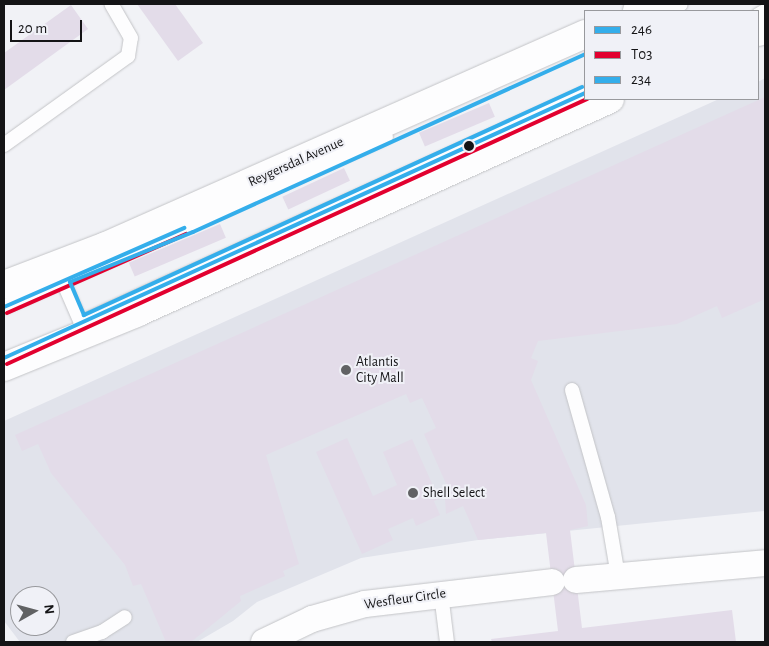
<!DOCTYPE html>
<html>
<head>
<meta charset="utf-8">
<style>
	body { margin:0 }
	#map { position:relative; width:769px; height:646px; overflow:hidden; background:#f1f2f6; font-family:"Alegreya Sans",sans-serif }
	div>[style] { position:absolute }
	.built>* { inset:0; background:#e1e3eb }
	.building>* { inset:0; background:#e3dce9; transform-origin:0 0 }
	.roads { filter:drop-shadow(0 0 1px #c3c4c7) drop-shadow(0 0 1px #c3c4c7) }
	.lane>* { height:14px; margin:-7px; padding:0 7px; transform-origin:7px; border-radius:7px; background:#fdfdfe }
	.street>* { height:26px; margin:-13px; padding:0 13px; transform-origin:13px; border-radius:13px; background:#fdfdfe }
	.secondary>* { height:28px; margin:-14px; padding:0 14px; transform-origin:14px; border-radius:14px; background:#fdfdfe }
	.bus-1>* { height:4px; margin:-2px; padding:0 2px; transform-origin:2px; border-radius:2px; background:#34aeeb }
	.bus-2>* { height:4px; margin:-2px; padding:0 2px; transform-origin:2px; border-radius:2px; background:#e2002f }
	.bus-3>* { height:4px; margin:-2px; padding:0 2px; transform-origin:2px; border-radius:2px; background:#34aeeb }
	.dots>* { width:14px; height:14px; translate:-50% -50%; box-sizing:border-box; border:2px solid #f0f1f7; border-radius:50% }
	span { translate:-50% -50%; white-space:nowrap; text-align:center; line-height:1.15; -webkit-text-stroke:4px #f0f1f7; paint-order:stroke }
	.street-label { font-size:14px; color:#141416 }
	.poi-label { font-size:14px; color:#141416 }
	.left { translate:0 -50%; text-align:left }
	.frame { position:absolute; inset:0; border:5px solid #141416; pointer-events:none }
	.legend { position:absolute; left:584px; top:10px; width:175px; height:90px; box-sizing:border-box; background:#f0f1f7; border:1px solid #98999d; margin:0; padding:6px 9px; list-style:none; font-size:15px; color:#141416 }
	.legend li { display:flex; align-items:center; gap:10px; height:25px }
	.legend b { width:25px; border:1px solid #98999d }
	.north { position:absolute; left:10px; top:586px; width:50px; height:50px; box-sizing:border-box; background:#f0f1f7; border:1px solid #98999d; border-radius:50%; rotate:83deg; font-size:14px; font-weight:700; line-height:20px; text-align:center; color:#141416 }
	.north::after { content:''; display:block; margin:auto; width:18px; height:22px; background:#616264; clip-path:polygon(50% 0,100% 100%,50% 72%,0 100%) }
	.scale { position:absolute; left:10px; top:20px; width:72px; height:22px; box-sizing:border-box; border:2px solid #141416; border-top:0; padding-left:6px; font-size:15px; line-height:18px; white-space:nowrap; color:#141416; -webkit-text-stroke:4px #f0f1f7; paint-order:stroke }
</style>
</head>
<body>
<div id="map">
	<div class="built">
		<div style="clip-path:polygon(evenodd,765px 78px,765px 511px,478px 540px,361px 558px,257px 602px,233px 621px,197px 642px,20px 642px,4px 621px,4px 421px,719px 99px,758px 99px,758px 82px,765px 78px,20px 596px,50px 596px,50px 626px,20px 626px,20px 596px)"></div>
	</div>
	<div class="building">
		<div style="clip-path:polygon(137px 4px,175px 4px,203px 43px,178px 61px)"></div>
		<div style="clip-path:polygon(71px 5px,88px 29px,4px 90px,4px 53px)"></div>
		<div style="clip-path:polygon(765px 97px,765px 299px,722px 318px,717px 306px,677px 324px,538px 341px,531px 358px,538px 361px,531px 380px,586px 505px,588px 526px,570px 530px,582px 628px,732px 610px,736px 642px,492px 642px,491px 639px,558px 631px,546px 533px,478px 540px,463px 506px,446px 514px,445px 498px,451px 495px,424px 434px,436px 428px,422px 398px,410px 403px,406px 394px,266px 455px,299px 564px,283px 571px,285px 576px,240px 596px,241px 601px,191px 642px,166px 642px,141px 584px,133px 586px,125px 565px,51px 473px,38px 444px,22px 451px,15px 435px)"></div>
		<div style="left:489px;top:103px;width:15px;height:76px;rotate:67deg"></div>
		<div style="left:344px;top:168px;width:14px;height:68px;rotate:65deg"></div>
		<div style="left:220px;top:224px;width:15px;height:99px;rotate:67deg"></div>
		<div style="clip-path:polygon(347px 438px,373px 496px,397px 485px,383px 452px,412px 439px,439px 499px,434px 501px,440px 515px,416px 526px,413px 518px,388px 529px,393px 540px,362px 554px,316px 452px)"></div>
	</div>
	<div class="roads">
		<div class="lane">
			<div style="left:664px;top:11px;width:18px;rotate:-22deg"></div>
			<div style="left:758px;top:15px;width:8px;rotate:-30deg"></div>
			<div style="left:4px;top:145px;width:153px;rotate:-35.7deg"></div>
			<div style="left:128px;top:56px;width:18px;rotate:-81deg"></div>
			<div style="left:131px;top:38px;width:39px;rotate:-120deg"></div>
			<div style="left:62px;top:279px;width:48px;rotate:66.6deg"></div>
			<div style="left:4px;top:307px;width:418px;rotate:-24deg"></div>
			<div style="left:90px;top:318px;width:544px;rotate:-24.44deg"></div>
			<div style="left:572px;top:390px;width:132px;rotate:74.2deg"></div>
			<div style="left:608px;top:517px;width:60px;rotate:80.4deg"></div>
			<div style="left:441px;top:594px;width:48px;rotate:82.9deg"></div>
			<div style="left:73px;top:642px;width:31px;rotate:-19deg"></div>
			<div style="left:102px;top:632px;width:27px;rotate:-33deg"></div>
		</div>
		<div class="street">
			<div style="left:576px;top:580px;width:190px;rotate:-5.1deg"></div>
			<div style="left:264px;top:642px;width:53px;rotate:-25.6deg"></div>
			<div style="left:312px;top:619px;width:55px;rotate:-15.8deg"></div>
			<div style="left:365px;top:604px;width:188px;rotate:-6.7deg"></div>
		</div>
		<div class="secondary">
			<div style="left:637px;top:11px;width:17px;rotate:-24deg"></div>
			<div style="left:758px;top:32px;width:8px;rotate:-23deg"></div>
			<div style="left:4px;top:285px;width:109px;rotate:-20.9deg"></div>
			<div style="left:106px;top:246px;width:524px;rotate:-23.87deg"></div>
			<div style="left:4px;top:367px;width:143px;rotate:-22.2deg"></div>
			<div style="left:136px;top:313px;width:520px;rotate:-24.3deg"></div>
		</div>
	</div>
	<div class="bus-1">
		<div style="left:4px;top:307px;width:197px;rotate:-23.7deg"></div>
		<div style="left:4px;top:358px;width:639px;rotate:-24.52deg"></div>
	</div>
	<div class="bus-2">
		<div style="left:7px;top:313px;width:196px;rotate:-23.8deg"></div>
		<div style="left:7px;top:364px;width:638px;rotate:-24.56deg"></div>
	</div>
	<div class="bus-3">
		<div style="left:582px;top:87px;width:548px;rotate:155.4deg"></div>
		<div style="left:84px;top:315px;width:36px;rotate:-113deg"></div>
		<div style="left:70px;top:282px;width:133px;rotate:-22.1deg"></div>
		<div style="left:193px;top:232px;width:431px;rotate:-24.4deg"></div>
	</div>
	<div class="dots">
		<div style="left:469px;top:146px;background:#141416"></div>
		<div style="left:346px;top:370px;background:#616264"></div>
		<div style="left:413px;top:493px;background:#616264"></div>
	</div>
	<div class="street-label">
		<span style="left:296px;top:162px;rotate:-24deg">Reygersdal Avenue</span>
		<span style="left:405px;top:599px;rotate:-8deg">Wesfleur Circle</span>
	</div>
	<div class="poi-label">
		<span class="left" style="left:356px;top:370px">Atlantis<br>City Mall</span>
		<span class="left" style="left:423px;top:493px">Shell Select</span>
	</div>
	<div class="frame"></div>
	<ul class="legend">
	<li><b style="height:6px;background:#34aeeb"></b>246</li>
	<li><b style="height:6px;background:#e2002f"></b>T03</li>
	<li><b style="height:6px;background:#34aeeb"></b>234</li>
	</ul>
	<div class="north">N</div>
	<div class="scale">20 m</div>
</div>
</body>
</html>
